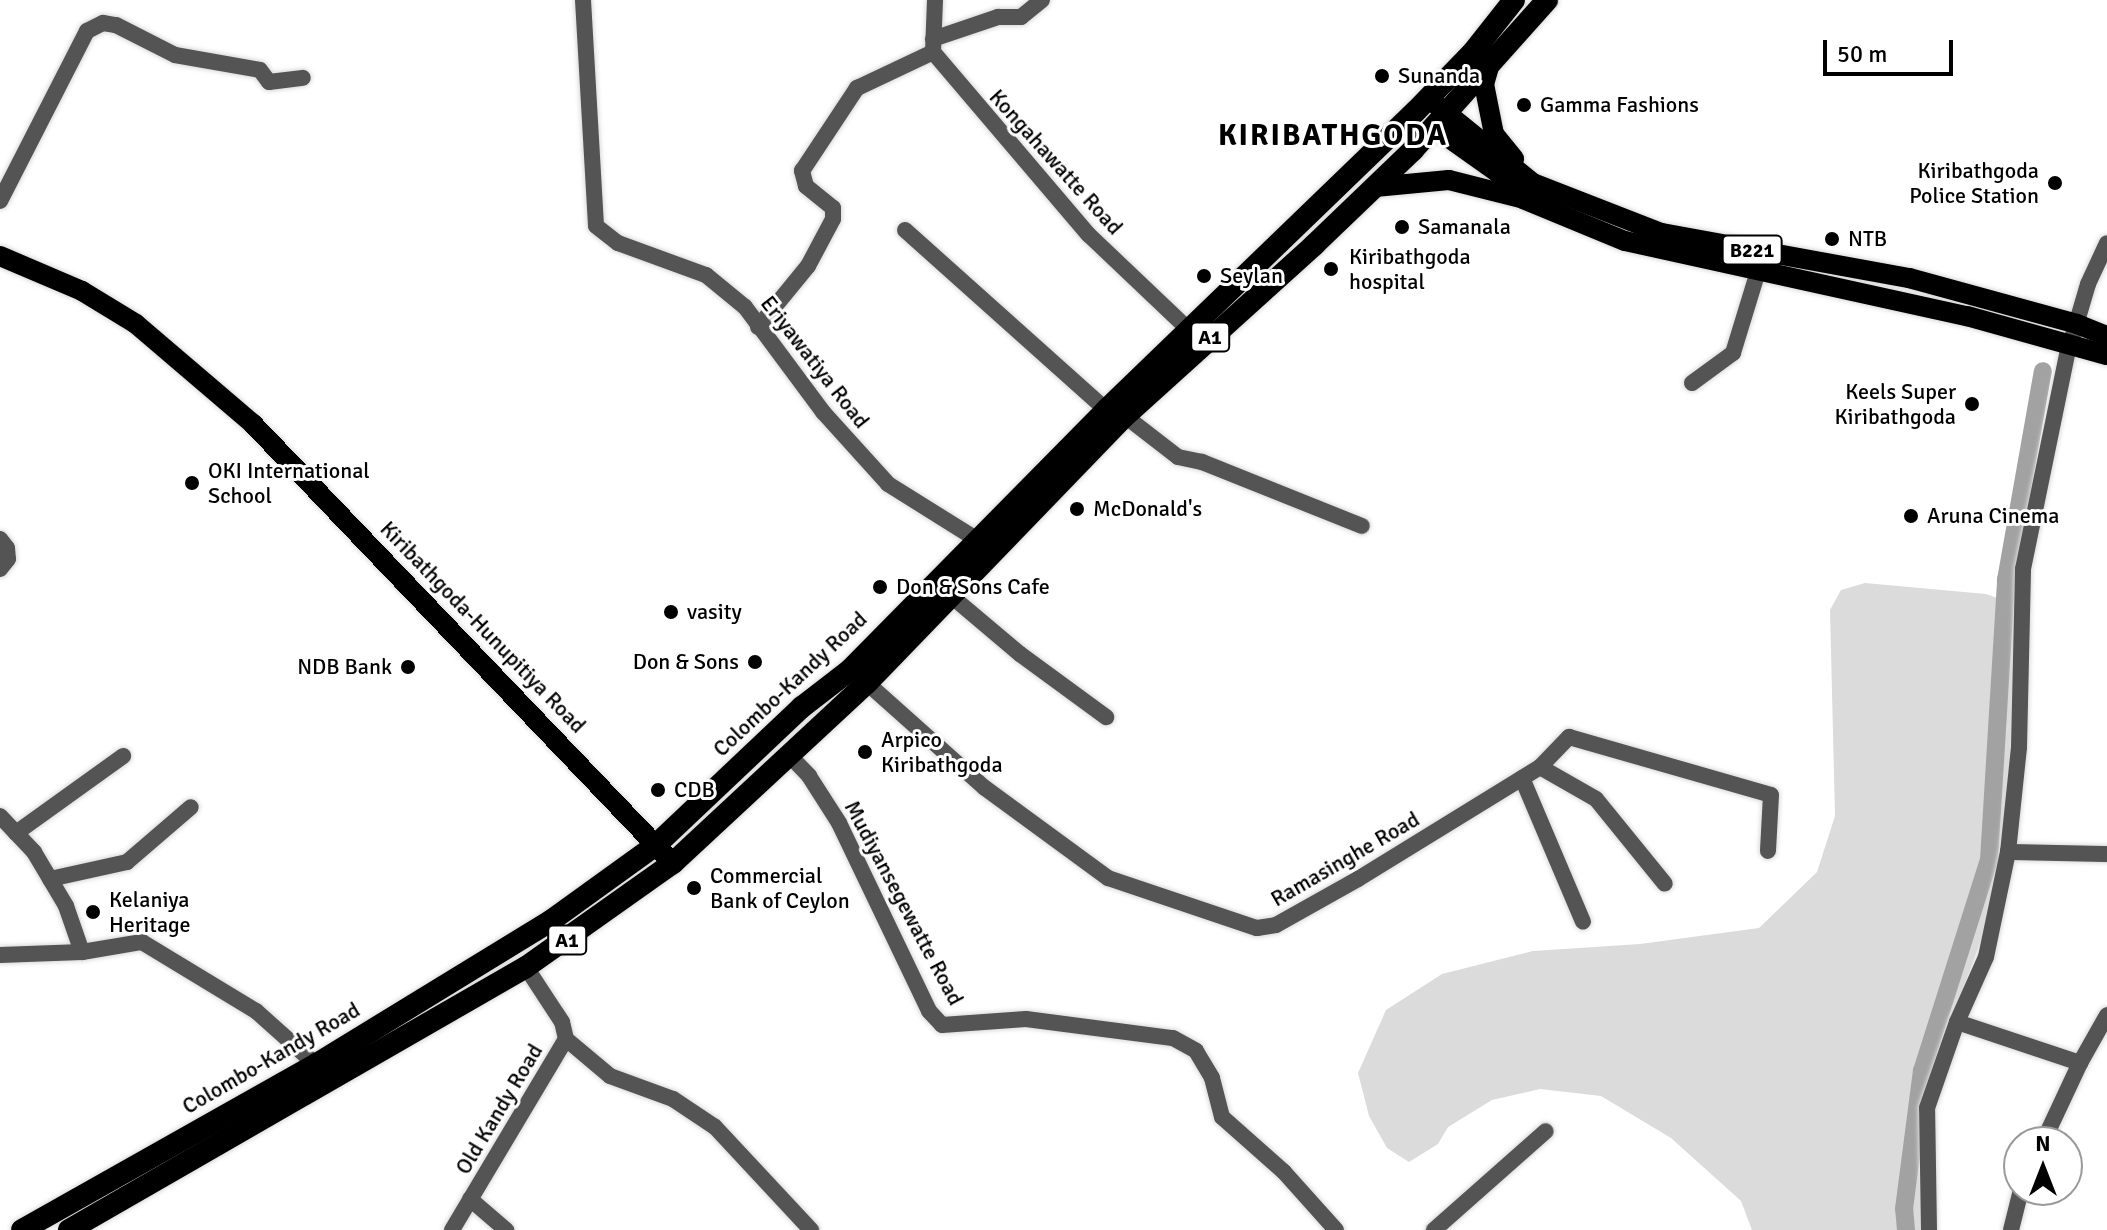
<!DOCTYPE html>
<html>
<head>
<meta charset="utf-8">
<style>
	body { margin:0 }
	#map { position:relative; width:2107px; height:1230px; overflow:hidden; background:#fff; font-family:Signika,sans-serif }
	div>[style] { position:absolute }
	.green>* { inset:0; background:#dbdbdb }
	.canal>* { height:18px; margin:-9px; padding:0 9px; transform-origin:9px; border-radius:9px; background:#a2a2a2 }
	.roads { filter:drop-shadow(0 0 2px #dbdbdb) drop-shadow(0 0 2px #dbdbdb) }
	.minor>* { height:16px; margin:-8px; padding:0 8px; transform-origin:8px; border-radius:8px; background:#545454 }
	.tertiary>* { height:16px; margin:-8px; padding:0 8px; transform-origin:8px; border-radius:8px; background:#545454 }
	.primary>* { height:20px; margin:-10px; padding:0 10px; transform-origin:10px; border-radius:10px; background:#000 }
	.trunk>* { height:22px; margin:-11px; padding:0 11px; transform-origin:11px; border-radius:11px; background:#000 }
	.dots>* { width:22px; height:22px; translate:-50% -50%; box-sizing:border-box; border:4px solid #fff; border-radius:50% }
	span { translate:-50% -50%; white-space:nowrap; text-align:center; line-height:1.15; -webkit-text-stroke:6px #fff; paint-order:stroke }
	.shield-label span { padding:2px 6px; background:#fff; border:2px solid; border-radius:6px; -webkit-text-stroke-width:0 }
	.shield-label { font-size:20px; color:#000; font-weight:700 }
	.poi-label { font-size:22px; color:#000 }
	.left { translate:0 -50%; text-align:left }
	.right { translate:-100% -50%; text-align:right }
	.street-label { font-size:22px; color:#000 }
	.district-label { font-size:30px; color:#000; font-weight:700; letter-spacing:2px }
	.north { position:absolute; left:2003px; top:1126px; width:80px; height:80px; box-sizing:border-box; background:#fff; border:2px solid #999; border-radius:50%; rotate:0deg; font-size:22px; font-weight:700; line-height:32px; text-align:center; color:#000 }
	.north::after { content:''; display:block; margin:auto; width:28px; height:36px; background:#000; clip-path:polygon(50% 0,100% 100%,50% 72%,0 100%) }
	.scale { position:absolute; left:1823px; top:40px; width:130px; height:36px; box-sizing:border-box; border:4px solid #000; border-top:0; padding-left:10px; font-size:24px; line-height:28px; white-space:nowrap; color:#000; -webkit-text-stroke:6px #fff; paint-order:stroke }
</style>
</head>
<body>
<div id="map">
	<div class="green">
		<div style="clip-path:polygon(1865px 583px,1986px 594px,2017px 605px,2009px 780px,1991px 912px,1924px 1097px,1919px 1167px,1922px 1230px,1752px 1230px,1741px 1201px,1671px 1138px,1601px 1096px,1540px 1089px,1492px 1100px,1448px 1127px,1438px 1144px,1409px 1162px,1387px 1148px,1369px 1116px,1358px 1073px,1386px 1010px,1442px 974px,1533px 951px,1640px 944px,1759px 928px,1817px 872px,1835px 816px,1830px 610px,1841px 590px)"></div>
	</div>
	<div class="canal">
		<div style="left:1906px;top:1230px;width:21px;rotate:-95deg"></div>
		<div style="left:1904px;top:1209px;width:139px;rotate:-82.6deg"></div>
		<div style="left:1922px;top:1071px;width:221px;rotate:-72.4deg"></div>
		<div style="left:1989px;top:860px;width:281px;rotate:-86.5deg"></div>
		<div style="left:2006px;top:580px;width:212px;rotate:-80deg"></div>
	</div>
	<div class="roads">
		<div class="minor">
			<div style="left:935px;top:0;width:52px;rotate:92.2deg"></div>
			<div style="left:933px;top:52px;width:240px;rotate:49.6deg"></div>
			<div style="left:1089px;top:235px;width:139px;rotate:43.5deg"></div>
			<div style="left:933px;top:39px;width:69px;rotate:-18.7deg"></div>
			<div style="left:998px;top:17px;width:23px"></div>
			<div style="left:1021px;top:17px;width:27px;rotate:-39deg"></div>
			<div style="left:0;top:201px;width:191px;rotate:-62.9deg"></div>
			<div style="left:87px;top:31px;width:18px;rotate:-27deg"></div>
			<div style="left:103px;top:23px;width:13px;rotate:9deg"></div>
			<div style="left:116px;top:25px;width:66px;rotate:27deg"></div>
			<div style="left:175px;top:55px;width:86px;rotate:10deg"></div>
			<div style="left:260px;top:70px;width:15px;rotate:53deg"></div>
			<div style="left:269px;top:82px;width:34px;rotate:-7deg"></div>
			<div style="left:905px;top:230px;width:270px;rotate:41.8deg"></div>
			<div style="left:758px;top:327px;width:79px;rotate:-50.7deg"></div>
			<div style="left:808px;top:266px;width:53px;rotate:-62deg"></div>
			<div style="left:833px;top:219px;width:11px;rotate:-90deg"></div>
			<div style="left:833px;top:208px;width:35px;rotate:-141deg"></div>
			<div style="left:806px;top:186px;width:16px;rotate:-105deg"></div>
			<div style="left:802px;top:171px;width:100px;rotate:-56.5deg"></div>
			<div style="left:857px;top:88px;width:84px;rotate:-25.3deg"></div>
			<div style="left:1692px;top:383px;width:51px;rotate:-36.2deg"></div>
			<div style="left:1733px;top:353px;width:86px;rotate:-73deg"></div>
			<div style="left:1125px;top:416px;width:67px;rotate:37.7deg"></div>
			<div style="left:1178px;top:457px;width:25px;rotate:12deg"></div>
			<div style="left:1202px;top:462px;width:172px;rotate:21.8deg"></div>
			<div style="left:0;top:539px;width:11px;rotate:52deg"></div>
			<div style="left:7px;top:548px;width:11px;rotate:85deg"></div>
			<div style="left:8px;top:559px;width:13px;rotate:129deg"></div>
			<div style="left:950px;top:595px;width:92px;rotate:40.1deg"></div>
			<div style="left:1020px;top:654px;width:107px;rotate:36.2deg"></div>
			<div style="left:867px;top:683px;width:158px;rotate:41.7deg"></div>
			<div style="left:985px;top:788px;width:152px;rotate:36.2deg"></div>
			<div style="left:1108px;top:878px;width:157px;rotate:18.6deg"></div>
			<div style="left:1257px;top:928px;width:19px;rotate:-9deg"></div>
			<div style="left:1276px;top:925px;width:94px;rotate:-29.3deg"></div>
			<div style="left:1358px;top:879px;width:214px;rotate:-31.6deg"></div>
			<div style="left:1540px;top:767px;width:64px;rotate:29.7deg"></div>
			<div style="left:1596px;top:799px;width:109px;rotate:50.9deg"></div>
			<div style="left:790px;top:756px;width:28px;rotate:46deg"></div>
			<div style="left:809px;top:776px;width:56px;rotate:57.4deg"></div>
			<div style="left:839px;top:823px;width:208px;rotate:64.4deg"></div>
			<div style="left:929px;top:1011px;width:19px;rotate:47deg"></div>
			<div style="left:942px;top:1025px;width:84px;rotate:-4.1deg"></div>
			<div style="left:1026px;top:1019px;width:148px;rotate:7.4deg"></div>
			<div style="left:1173px;top:1038px;width:26px;rotate:29deg"></div>
			<div style="left:1196px;top:1051px;width:31px;rotate:59deg"></div>
			<div style="left:1212px;top:1078px;width:40px;rotate:75.6deg"></div>
			<div style="left:1222px;top:1117px;width:83px;rotate:41.6deg"></div>
			<div style="left:1284px;top:1172px;width:78px;rotate:48.1deg"></div>
			<div style="left:1540px;top:767px;width:42px;rotate:-46deg"></div>
			<div style="left:1569px;top:737px;width:210px;rotate:16deg"></div>
			<div style="left:1771px;top:795px;width:56px;rotate:93.1deg"></div>
			<div style="left:1522px;top:778px;width:156px;rotate:67deg"></div>
			<div style="left:0;top:816px;width:50px;rotate:46.6deg"></div>
			<div style="left:34px;top:852px;width:63px;rotate:59.3deg"></div>
			<div style="left:66px;top:906px;width:49px;rotate:70.8deg"></div>
			<div style="left:16px;top:833px;width:132px;rotate:-35.7deg"></div>
			<div style="left:2008px;top:852px;width:99px;rotate:1.2deg"></div>
			<div style="left:50px;top:879px;width:79px;rotate:-12.4deg"></div>
			<div style="left:127px;top:862px;width:84px;rotate:-40.7deg"></div>
			<div style="left:0;top:955px;width:82px;rotate:-2.1deg"></div>
			<div style="left:82px;top:952px;width:61px;rotate:-9.5deg"></div>
			<div style="left:142px;top:942px;width:133px;rotate:31.2deg"></div>
			<div style="left:256px;top:1011px;width:90px;rotate:41.8deg"></div>
			<div style="left:1957px;top:1022px;width:130px;rotate:18.4deg"></div>
			<div style="left:2080px;top:1063px;width:87px;rotate:115.1deg"></div>
			<div style="left:566px;top:1039px;width:57px;rotate:40.1deg"></div>
			<div style="left:610px;top:1076px;width:67px;rotate:20.1deg"></div>
			<div style="left:673px;top:1099px;width:50px;rotate:33.7deg"></div>
			<div style="left:715px;top:1127px;width:141px;rotate:47deg"></div>
			<div style="left:2080px;top:1063px;width:55px;rotate:-60.6deg"></div>
			<div style="left:470px;top:1199px;width:48px;rotate:40.7deg"></div>
			<div style="left:1434px;top:1230px;width:149px;rotate:-41.5deg"></div>
			<div style="left:1929px;top:1230px;width:122px;rotate:-90.9deg"></div>
			<div style="left:1927px;top:1108px;width:91px;rotate:-70.8deg"></div>
			<div style="left:1957px;top:1022px;width:71px;rotate:-66deg"></div>
			<div style="left:1986px;top:957px;width:107px;rotate:-78.2deg"></div>
			<div style="left:2008px;top:852px;width:106px;rotate:-84deg"></div>
			<div style="left:2019px;top:747px;width:178px;rotate:-88.7deg"></div>
			<div style="left:2023px;top:569px;width:229px;rotate:-78.4deg"></div>
			<div style="left:2011px;top:1230px;width:41px;rotate:-76deg"></div>
		</div>
		<div class="tertiary">
			<div style="left:583px;top:0;width:226px;rotate:86.7deg"></div>
			<div style="left:596px;top:226px;width:28px;rotate:38deg"></div>
			<div style="left:618px;top:243px;width:94px;rotate:20deg"></div>
			<div style="left:706px;top:275px;width:50px;rotate:39.4deg"></div>
			<div style="left:745px;top:307px;width:131px;rotate:53.4deg"></div>
			<div style="left:823px;top:412px;width:97px;rotate:47.9deg"></div>
			<div style="left:888px;top:484px;width:104px;rotate:32deg"></div>
			<div style="left:2073px;top:335px;width:53px;rotate:-73.6deg"></div>
			<div style="left:2088px;top:284px;width:45px;rotate:-65.1deg"></div>
			<div style="left:452px;top:1230px;width:222px;rotate:-59.2deg"></div>
			<div style="left:566px;top:1039px;width:17px;rotate:-103deg"></div>
			<div style="left:562px;top:1022px;width:66px;rotate:-123.2deg"></div>
		</div>
		<div class="primary">
			<div style="left:1489px;top:67px;width:18px;rotate:106deg"></div>
			<div style="left:1484px;top:84px;width:51px;rotate:78.7deg"></div>
			<div style="left:1494px;top:134px;width:32px;rotate:51deg"></div>
			<div style="left:1428px;top:98px;width:135px;rotate:39deg"></div>
			<div style="left:1533px;top:183px;width:137px;rotate:21.3deg"></div>
			<div style="left:1661px;top:233px;width:252px;rotate:10.3deg"></div>
			<div style="left:1909px;top:278px;width:174px;rotate:15.3deg"></div>
			<div style="left:2077px;top:324px;width:32px;rotate:22deg"></div>
			<div style="left:1435px;top:128px;width:77px;rotate:35.5deg"></div>
			<div style="left:1498px;top:173px;width:36px;rotate:46deg"></div>
			<div style="left:1523px;top:199px;width:110px;rotate:22.4deg"></div>
			<div style="left:1625px;top:241px;width:350px;rotate:12.4deg"></div>
			<div style="left:1967px;top:316px;width:145px;rotate:15.6deg"></div>
			<div style="left:1375px;top:187px;width:74px;rotate:-5.4deg"></div>
			<div style="left:1449px;top:180px;width:73px;rotate:14.2deg"></div>
			<div style="left:0;top:256px;width:89px;rotate:23.1deg"></div>
			<div style="left:82px;top:291px;width:63px;rotate:31.4deg"></div>
			<div style="left:136px;top:324px;width:154px;rotate:40.5deg"></div>
			<div style="left:253px;top:424px;width:598px;rotate:46.29deg"></div>
		</div>
		<div class="trunk">
			<div style="left:22px;top:1230px;width:338px;rotate:-29.4deg"></div>
			<div style="left:317px;top:1064px;width:276px;rotate:-31.5deg"></div>
			<div style="left:552px;top:920px;width:128px;rotate:-35.8deg"></div>
			<div style="left:656px;top:845px;width:201px;rotate:-43.4deg"></div>
			<div style="left:802px;top:707px;width:61px;rotate:-37.6deg"></div>
			<div style="left:850px;top:670px;width:365px;rotate:-45.4deg"></div>
			<div style="left:1106px;top:410px;width:429px;rotate:-44deg"></div>
			<div style="left:1415px;top:112px;width:83px;rotate:-46deg"></div>
			<div style="left:1473px;top:52px;width:66px;rotate:-51.7deg"></div>
			<div style="left:69px;top:1230px;width:527px;rotate:-29.92deg"></div>
			<div style="left:526px;top:967px;width:180px;rotate:-35.3deg"></div>
			<div style="left:673px;top:863px;width:265px;rotate:-42.9deg"></div>
			<div style="left:867px;top:683px;width:371px;rotate:-46deg"></div>
			<div style="left:1125px;top:416px;width:255px;rotate:-42.1deg"></div>
			<div style="left:1314px;top:245px;width:137px;rotate:-43.8deg"></div>
			<div style="left:1413px;top:150px;width:201px;rotate:-48.2deg"></div>
		</div>
	</div>
	<div class="dots">
		<div style="left:1382px;top:76px;background:#000"></div>
		<div style="left:1524px;top:105px;background:#000"></div>
		<div style="left:2055px;top:183px;background:#000"></div>
		<div style="left:1402px;top:227px;background:#000"></div>
		<div style="left:1832px;top:239px;background:#000"></div>
		<div style="left:1331px;top:269px;background:#000"></div>
		<div style="left:1204px;top:276px;background:#000"></div>
		<div style="left:1972px;top:404px;background:#000"></div>
		<div style="left:192px;top:483px;background:#000"></div>
		<div style="left:1077px;top:509px;background:#000"></div>
		<div style="left:1911px;top:516px;background:#000"></div>
		<div style="left:880px;top:587px;background:#000"></div>
		<div style="left:671px;top:612px;background:#000"></div>
		<div style="left:755px;top:662px;background:#000"></div>
		<div style="left:408px;top:667px;background:#000"></div>
		<div style="left:865px;top:752px;background:#000"></div>
		<div style="left:658px;top:790px;background:#000"></div>
		<div style="left:694px;top:888px;background:#000"></div>
		<div style="left:93px;top:912px;background:#000"></div>
	</div>
	<div class="shield-label">
		<span style="left:1752px;top:250px">B221</span>
		<span style="left:1210px;top:337px">A1</span>
		<span style="left:567px;top:940px">A1</span>
	</div>
	<div class="poi-label">
		<span class="left" style="left:1398px;top:76px">Sunanda</span>
		<span class="left" style="left:1540px;top:105px">Gamma Fashions</span>
		<span class="right" style="left:2039px;top:183px">Kiribathgoda<br>Police Station</span>
		<span class="left" style="left:1418px;top:227px">Samanala</span>
		<span class="left" style="left:1848px;top:239px">NTB</span>
		<span class="left" style="left:1349px;top:269px">Kiribathgoda<br>hospital</span>
		<span class="left" style="left:1220px;top:276px">Seylan</span>
		<span class="right" style="left:1956px;top:404px">Keels Super<br>Kiribathgoda</span>
		<span class="left" style="left:208px;top:483px">OKI International<br>School</span>
		<span class="left" style="left:1093px;top:509px">McDonald's</span>
		<span class="left" style="left:1927px;top:516px">Aruna Cinema</span>
		<span class="left" style="left:896px;top:587px">Don &amp; Sons Cafe</span>
		<span class="left" style="left:687px;top:612px">vasity</span>
		<span class="right" style="left:739px;top:662px">Don &amp; Sons</span>
		<span class="right" style="left:392px;top:667px">NDB Bank</span>
		<span class="left" style="left:881px;top:752px">Arpico<br>Kiribathgoda</span>
		<span class="left" style="left:674px;top:790px">CDB</span>
		<span class="left" style="left:710px;top:888px">Commercial<br>Bank of Ceylon</span>
		<span class="left" style="left:109px;top:912px">Kelaniya<br>Heritage</span>
	</div>
	<div class="street-label">
		<span style="left:1056px;top:162px;rotate:48deg">Kongahawatte Road</span>
		<span style="left:815px;top:362px;rotate:52deg">Eriyawatiya Road</span>
		<span style="left:483px;top:627px;rotate:46deg">Kiribathgoda-Hunupitiya Road</span>
		<span style="left:790px;top:684px;rotate:-43deg">Colombo-Kandy Road</span>
		<span style="left:1345px;top:859px;rotate:-30deg">Ramasinghe Road</span>
		<span style="left:904px;top:903px;rotate:62deg">Mudiyansegewatte Road</span>
		<span style="left:271px;top:1058px;rotate:-30deg">Colombo-Kandy Road</span>
		<span style="left:499px;top:1109px;rotate:-59deg">Old Kandy Road</span>
	</div>
	<div class="district-label">
		<span style="left:1333px;top:136px">KIRIBATHGODA</span>
	</div>
	<div class="north">N</div>
	<div class="scale">50 m</div>
</div>
</body>
</html>
